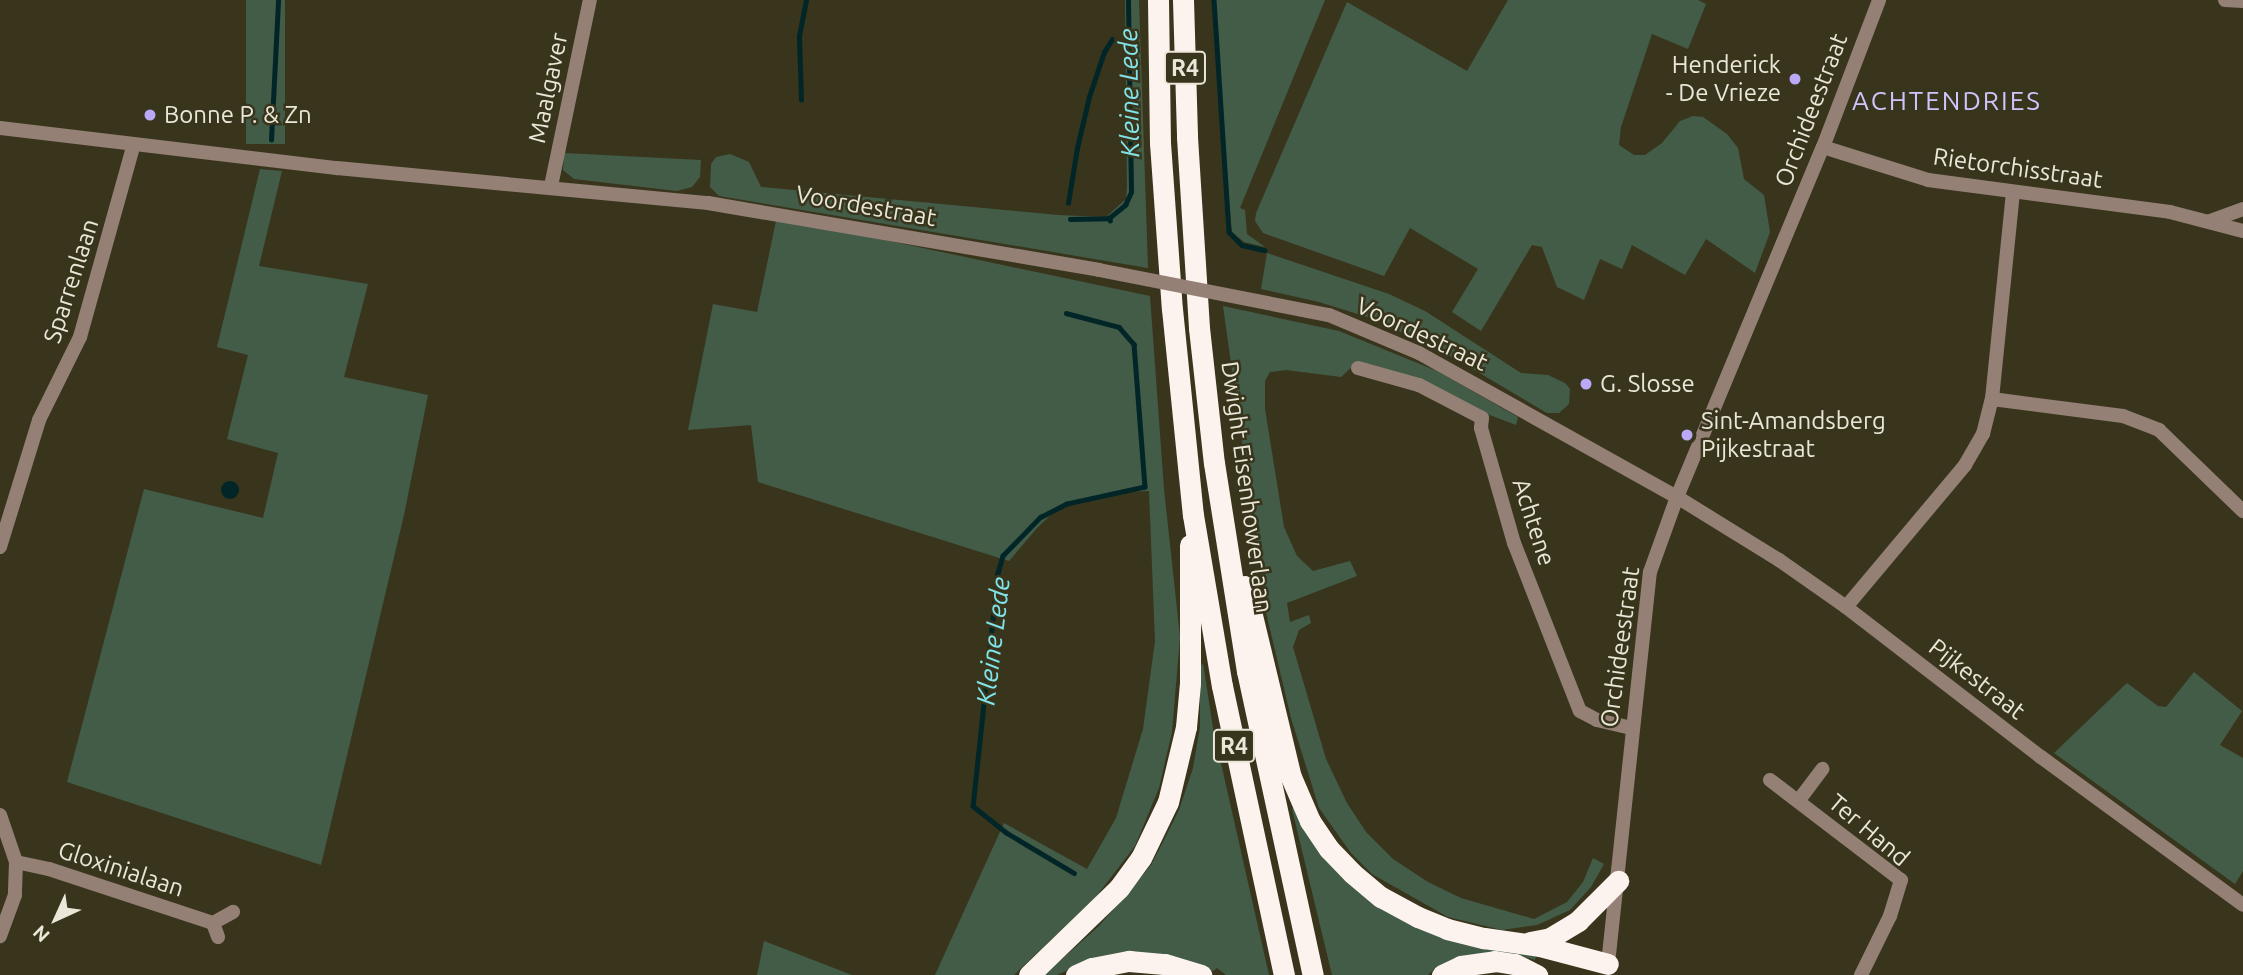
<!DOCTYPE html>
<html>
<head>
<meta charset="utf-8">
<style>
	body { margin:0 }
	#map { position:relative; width:2243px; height:975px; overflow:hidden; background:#39351c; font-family:Ubuntu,sans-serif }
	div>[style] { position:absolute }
	.green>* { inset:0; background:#435c48; transform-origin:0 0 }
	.water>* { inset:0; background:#022527 }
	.round { border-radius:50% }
	.stream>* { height:4.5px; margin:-2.25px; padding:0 2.25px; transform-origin:2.25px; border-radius:2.25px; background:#022527 }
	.minor>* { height:14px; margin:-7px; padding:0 7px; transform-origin:7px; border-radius:7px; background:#948075 }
	.tertiary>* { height:14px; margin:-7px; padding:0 7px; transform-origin:7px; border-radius:7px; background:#948075 }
	.motorway>* { height:21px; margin:-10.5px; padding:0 10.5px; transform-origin:10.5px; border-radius:10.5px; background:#fdf3ee }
	.tertiary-bridge>* { height:14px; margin:-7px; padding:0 7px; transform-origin:7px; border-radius:7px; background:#948075 }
	.dots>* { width:19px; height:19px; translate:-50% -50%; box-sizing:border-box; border:4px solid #39351c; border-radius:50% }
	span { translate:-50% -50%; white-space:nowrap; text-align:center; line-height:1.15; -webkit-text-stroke:5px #39351c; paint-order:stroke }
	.shield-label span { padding:2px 5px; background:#39351c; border:2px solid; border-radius:5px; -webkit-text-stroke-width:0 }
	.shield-label { font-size:23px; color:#eae7d9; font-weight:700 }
	.poi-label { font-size:24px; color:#eae7d9 }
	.right { translate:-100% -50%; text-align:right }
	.left { translate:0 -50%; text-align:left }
	.street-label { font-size:24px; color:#eae7d9 }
	.water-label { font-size:26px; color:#80e4eb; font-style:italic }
	.neighbourhood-label { font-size:26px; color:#d1c4fd; letter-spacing:2px }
	.north { position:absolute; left:21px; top:884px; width:70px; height:70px; -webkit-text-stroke:5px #39351c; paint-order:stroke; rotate:225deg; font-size:19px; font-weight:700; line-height:28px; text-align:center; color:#eae7d9 }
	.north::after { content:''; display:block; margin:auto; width:24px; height:32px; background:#eae7d9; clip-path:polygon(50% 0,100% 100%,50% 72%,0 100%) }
</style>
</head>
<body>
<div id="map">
	<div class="green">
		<div style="left:246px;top:0;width:39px;height:144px"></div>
		<div style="clip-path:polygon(1125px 0,1139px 0,1148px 268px,719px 196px,710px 187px,711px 164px,716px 157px,730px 154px,749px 162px,761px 187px,1058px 215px,1106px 217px,1126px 199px,1127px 187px)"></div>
		<div style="clip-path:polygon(1215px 0,1325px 0,1240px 208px,1245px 210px,1247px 234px,1265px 247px,1244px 242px,1232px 232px,1222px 136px)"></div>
		<div style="clip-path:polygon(1508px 0,1698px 0,1706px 4px,1688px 49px,1652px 34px,1621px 127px,1619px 145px,1634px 155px,1645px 155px,1662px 143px,1680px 121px,1693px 116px,1703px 117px,1727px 134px,1738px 148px,1744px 179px,1764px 195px,1770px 232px,1755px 273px,1706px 239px,1685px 275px,1632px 245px,1622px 269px,1600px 259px,1584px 300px,1557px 287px,1542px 247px,1532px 245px,1481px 331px,1452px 312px,1478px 269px,1410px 228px,1384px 276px,1263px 233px,1255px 221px,1256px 213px,1347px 2px,1467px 71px)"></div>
		<div style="clip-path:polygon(564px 153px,701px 160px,700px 177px,692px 187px,677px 191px,574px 179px,563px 170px)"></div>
		<div style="clip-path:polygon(260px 169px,282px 171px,259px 266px,368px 284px,344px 377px,428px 395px,404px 515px,321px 865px,67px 782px,144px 489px,263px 518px,278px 453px,227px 439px,248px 355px,217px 347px)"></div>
		<div style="clip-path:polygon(776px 221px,861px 235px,1150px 296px,1164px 489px,1180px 637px,1172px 732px,1159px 788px,1135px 846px,1095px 898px,1014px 975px,935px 975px,1004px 823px,1087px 869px,1116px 818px,1143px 729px,1155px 641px,1149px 491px,1117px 492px,1058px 508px,1037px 528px,1009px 561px,758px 482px,751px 425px,688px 430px,713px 304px,757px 312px)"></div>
		<div style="clip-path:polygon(1267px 253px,1389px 294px,1425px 311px,1521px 373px,1548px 375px,1565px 383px,1570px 389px,1569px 404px,1559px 413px,1547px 413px,1454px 358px,1374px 319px,1319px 302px,1261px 289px)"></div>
		<div style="clip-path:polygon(1223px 306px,1339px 331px,1437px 371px,1518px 417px,1516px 425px,1355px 364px,1341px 377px,1286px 370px,1270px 372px,1265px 381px,1265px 409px,1284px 527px,1297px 556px,1313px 571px,1350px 561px,1357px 576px,1287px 603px,1290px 622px,1309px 615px,1311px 623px,1299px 630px,1293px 647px,1326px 759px,1347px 803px,1366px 832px,1393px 859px,1428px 882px,1461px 898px,1534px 919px,1567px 902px,1583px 882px,1593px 858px,1604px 864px,1591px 887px,1570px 910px,1537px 925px,1502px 930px,1448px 917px,1372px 874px,1351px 853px,1319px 808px,1291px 718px,1265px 608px)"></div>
		<div style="clip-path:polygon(1203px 663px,1213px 728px,1269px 975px,1226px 975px,1217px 968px,1213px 971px,1200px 966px,1084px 963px,1057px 975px,1044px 975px,1099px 926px,1151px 865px,1162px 844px,1179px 810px,1193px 768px,1200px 727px,1200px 667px)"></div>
		<div style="clip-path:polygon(2194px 672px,2242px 711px,2220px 745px,2243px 758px,2243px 871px,2235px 884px,2054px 753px,2127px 683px,2158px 706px,2166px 707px)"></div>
		<div style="clip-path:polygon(1295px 807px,1344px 878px,1536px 956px,1535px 960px,1515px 954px,1436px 967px,1428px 975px,1332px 975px,1292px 809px)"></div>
		<div style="clip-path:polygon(764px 941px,852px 975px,757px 975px)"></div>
	</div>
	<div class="water">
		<div class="round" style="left:221px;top:481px;width:18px;height:18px"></div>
	</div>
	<div class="stream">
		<div style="left:1214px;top:0;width:232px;rotate:86.3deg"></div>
		<div style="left:1229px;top:232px;width:18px;rotate:45deg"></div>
		<div style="left:1242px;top:245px;width:23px;rotate:13deg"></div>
		<div style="left:801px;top:100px;width:64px;rotate:-91.8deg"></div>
		<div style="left:799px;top:36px;width:37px;rotate:-79deg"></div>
		<div style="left:271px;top:140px;width:140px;rotate:-87.1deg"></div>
		<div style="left:1068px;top:203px;width:56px;rotate:-80.7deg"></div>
		<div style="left:1077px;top:148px;width:52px;rotate:-76.8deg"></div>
		<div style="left:1089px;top:97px;width:47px;rotate:-71.6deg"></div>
		<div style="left:1104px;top:52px;width:15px;rotate:-58deg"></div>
		<div style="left:1070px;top:219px;width:39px;rotate:-1deg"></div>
		<div style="left:1110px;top:221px;width:3px;rotate:-108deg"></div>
		<div style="left:1109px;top:218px;width:21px;rotate:-39deg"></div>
		<div style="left:1125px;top:205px;width:14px;rotate:-65deg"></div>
		<div style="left:1131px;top:192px;width:192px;rotate:-90.9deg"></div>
		<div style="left:1066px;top:313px;width:55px;rotate:14.8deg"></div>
		<div style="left:1119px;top:327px;width:23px;rotate:49deg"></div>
		<div style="left:1134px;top:344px;width:143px;rotate:85.6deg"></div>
		<div style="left:1145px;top:487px;width:80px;rotate:167.7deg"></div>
		<div style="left:1067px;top:504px;width:29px;rotate:153deg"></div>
		<div style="left:1041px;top:517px;width:54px;rotate:134.3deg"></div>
		<div style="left:1003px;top:556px;width:18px;rotate:106deg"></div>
		<div style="left:998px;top:573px;width:234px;rotate:96.1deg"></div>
		<div style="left:973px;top:806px;width:43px;rotate:38.5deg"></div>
		<div style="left:1007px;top:833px;width:78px;rotate:30.8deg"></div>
	</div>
	<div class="minor">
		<div style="left:2225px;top:0;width:18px;rotate:3deg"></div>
		<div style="left:1823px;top:147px;width:110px;rotate:17.4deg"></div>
		<div style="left:1928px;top:180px;width:244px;rotate:7.5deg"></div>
		<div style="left:2170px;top:212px;width:75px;rotate:14.6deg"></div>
		<div style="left:551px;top:186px;width:190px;rotate:-78.2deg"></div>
		<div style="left:2210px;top:221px;width:35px;rotate:-20deg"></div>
		<div style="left:1358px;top:368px;width:63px;rotate:15.6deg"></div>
		<div style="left:1419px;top:385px;width:71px;rotate:27.6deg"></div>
		<div style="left:1482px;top:418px;width:10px;rotate:96deg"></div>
		<div style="left:1481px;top:428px;width:120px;rotate:74deg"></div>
		<div style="left:1514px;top:543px;width:180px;rotate:68.6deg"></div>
		<div style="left:1580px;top:711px;width:19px;rotate:28deg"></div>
		<div style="left:1597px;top:720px;width:36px;rotate:13deg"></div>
		<div style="left:1992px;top:399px;width:132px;rotate:7.4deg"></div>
		<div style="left:2123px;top:416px;width:39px;rotate:21deg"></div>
		<div style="left:2159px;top:430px;width:117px;rotate:44deg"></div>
		<div style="left:1677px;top:497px;width:120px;rotate:31.7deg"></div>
		<div style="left:1779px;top:560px;width:82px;rotate:35deg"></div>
		<div style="left:1846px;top:607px;width:246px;rotate:37.6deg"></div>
		<div style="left:2041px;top:757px;width:250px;rotate:36.2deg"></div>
		<div style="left:0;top:547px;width:133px;rotate:-72.9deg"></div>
		<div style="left:39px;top:420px;width:93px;rotate:-63.7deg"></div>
		<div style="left:80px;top:337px;width:200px;rotate:-74.4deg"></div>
		<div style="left:1846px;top:607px;width:185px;rotate:-50deg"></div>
		<div style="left:1965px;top:465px;width:36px;rotate:-60deg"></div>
		<div style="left:1983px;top:434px;width:36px;rotate:-76deg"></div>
		<div style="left:1992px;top:399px;width:208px;rotate:-84.2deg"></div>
		<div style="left:1770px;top:780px;width:165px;rotate:37.4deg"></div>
		<div style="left:1901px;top:880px;width:38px;rotate:107deg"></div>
		<div style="left:1890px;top:916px;width:66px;rotate:116.2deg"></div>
		<div style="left:1799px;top:800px;width:39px;rotate:-53deg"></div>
		<div style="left:0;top:815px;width:50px;rotate:71.2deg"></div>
		<div style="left:16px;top:862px;width:33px;rotate:92deg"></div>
		<div style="left:15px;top:895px;width:44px;rotate:110.1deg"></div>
		<div style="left:16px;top:862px;width:34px;rotate:12deg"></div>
		<div style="left:49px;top:869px;width:173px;rotate:18.2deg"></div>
		<div style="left:213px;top:923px;width:15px;rotate:70deg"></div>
		<div style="left:213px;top:923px;width:23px;rotate:-29deg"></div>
	</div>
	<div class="tertiary">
		<div style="left:0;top:128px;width:339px;rotate:6.8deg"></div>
		<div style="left:337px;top:168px;width:373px;rotate:5.4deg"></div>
		<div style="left:708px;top:203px;width:397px;rotate:9.7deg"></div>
		<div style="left:1329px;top:315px;width:98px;rotate:22.9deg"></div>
		<div style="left:1419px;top:353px;width:295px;rotate:29.2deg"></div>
		<div style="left:1608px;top:964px;width:394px;rotate:-83.9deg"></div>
		<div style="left:1650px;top:572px;width:80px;rotate:-70.2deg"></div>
		<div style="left:1677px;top:497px;width:379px;rotate:-67.4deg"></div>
		<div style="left:1823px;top:147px;width:157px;rotate:-69.1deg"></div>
	</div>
	<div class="motorway">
		<div style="left:1158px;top:0;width:143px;rotate:89.2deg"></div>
		<div style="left:1160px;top:143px;width:166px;rotate:85.9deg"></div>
		<div style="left:1172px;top:309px;width:207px;rotate:84.2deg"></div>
		<div style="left:1193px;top:515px;width:173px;rotate:80.4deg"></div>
		<div style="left:1222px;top:686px;width:296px;rotate:77.9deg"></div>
		<div style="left:1183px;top:0;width:137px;rotate:88.3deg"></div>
		<div style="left:1187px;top:137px;width:191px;rotate:86.4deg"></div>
		<div style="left:1199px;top:328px;width:136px;rotate:83.7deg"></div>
		<div style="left:1214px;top:463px;width:211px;rotate:81deg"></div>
		<div style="left:1247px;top:671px;width:311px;rotate:77.8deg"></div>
		<div style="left:1245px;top:586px;width:196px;rotate:76.5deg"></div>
		<div style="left:1291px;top:777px;width:48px;rotate:66.6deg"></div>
		<div style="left:1310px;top:821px;width:34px;rotate:56deg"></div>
		<div style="left:1329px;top:849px;width:33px;rotate:46deg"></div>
		<div style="left:1352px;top:873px;width:38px;rotate:40deg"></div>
		<div style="left:1381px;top:897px;width:42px;rotate:28.4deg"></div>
		<div style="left:1418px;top:917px;width:31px;rotate:22deg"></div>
		<div style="left:1447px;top:929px;width:38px;rotate:14deg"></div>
		<div style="left:1484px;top:938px;width:57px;rotate:8.1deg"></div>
		<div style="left:1540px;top:946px;width:70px;rotate:14.8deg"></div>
		<div style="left:1530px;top:942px;width:20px;rotate:-11deg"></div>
		<div style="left:1550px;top:938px;width:33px;rotate:-31deg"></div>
		<div style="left:1578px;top:921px;width:57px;rotate:-45deg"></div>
		<div style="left:1029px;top:975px;width:125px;rotate:-44deg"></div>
		<div style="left:1119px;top:888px;width:37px;rotate:-54deg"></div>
		<div style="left:1141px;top:858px;width:62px;rotate:-64.3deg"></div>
		<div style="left:1168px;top:802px;width:77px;rotate:-76.5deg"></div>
		<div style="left:1186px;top:727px;width:44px;rotate:-84.8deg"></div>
		<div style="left:1190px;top:683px;width:138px;rotate:-90deg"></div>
		<div style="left:1076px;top:975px;width:17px;rotate:-24deg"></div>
		<div style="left:1092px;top:968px;width:38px;rotate:-11deg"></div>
		<div style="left:1129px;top:961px;width:36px;rotate:5deg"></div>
		<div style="left:1165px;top:964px;width:38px;rotate:17deg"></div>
		<div style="left:1442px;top:975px;width:21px;rotate:-25deg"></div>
		<div style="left:1461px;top:966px;width:34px;rotate:-8deg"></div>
		<div style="left:1495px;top:961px;width:20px;rotate:9deg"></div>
		<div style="left:1515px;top:964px;width:25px;rotate:27deg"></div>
	</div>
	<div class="tertiary-bridge">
		<div style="left:1099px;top:270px;width:234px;rotate:11.1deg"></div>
	</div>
	<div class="dots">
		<div style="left:1795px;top:79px;background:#bca9f5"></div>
		<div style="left:150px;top:115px;background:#bca9f5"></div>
		<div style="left:1586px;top:384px;background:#bca9f5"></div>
		<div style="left:1687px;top:435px;background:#bca9f5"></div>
	</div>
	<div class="shield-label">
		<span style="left:1185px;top:68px">R4</span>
		<span style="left:1234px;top:746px">R4</span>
	</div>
	<div class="poi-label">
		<span class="right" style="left:1781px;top:79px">Henderick<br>- De Vrieze</span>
		<span class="left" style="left:164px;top:115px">Bonne P. &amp; Zn</span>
		<span class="left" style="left:1600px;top:384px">G. Slosse</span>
		<span class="left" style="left:1701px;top:435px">Sint-Amandsberg<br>Pijkestraat</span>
	</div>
	<div class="street-label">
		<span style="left:548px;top:88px;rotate:-78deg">Maalgaver</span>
		<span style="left:1811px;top:110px;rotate:-69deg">Orchideestraat</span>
		<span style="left:2018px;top:168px;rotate:8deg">Rietorchisstraat</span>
		<span style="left:866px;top:206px;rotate:10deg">Voordestraat</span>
		<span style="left:71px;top:281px;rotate:-72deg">Sparrenlaan</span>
		<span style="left:1422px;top:334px;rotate:25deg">Voordestraat</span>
		<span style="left:1247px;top:487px;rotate:82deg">Dwight Eisenhowerlaan</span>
		<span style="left:1534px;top:522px;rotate:72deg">Achtene</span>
		<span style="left:1620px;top:647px;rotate:-82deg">Orchideestraat</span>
		<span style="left:1977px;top:679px;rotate:38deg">Pijkestraat</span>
		<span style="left:1869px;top:830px;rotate:40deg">Ter Hand</span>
		<span style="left:121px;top:869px;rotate:18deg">Gloxinialaan</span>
	</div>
	<div class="water-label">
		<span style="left:1129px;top:93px;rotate:-91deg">Kleine Lede</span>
		<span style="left:993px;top:641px;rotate:-83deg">Kleine Lede</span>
	</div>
	<div class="neighbourhood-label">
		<span style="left:1947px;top:101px">ACHTENDRIES</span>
	</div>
	<div class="north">N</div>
</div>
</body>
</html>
